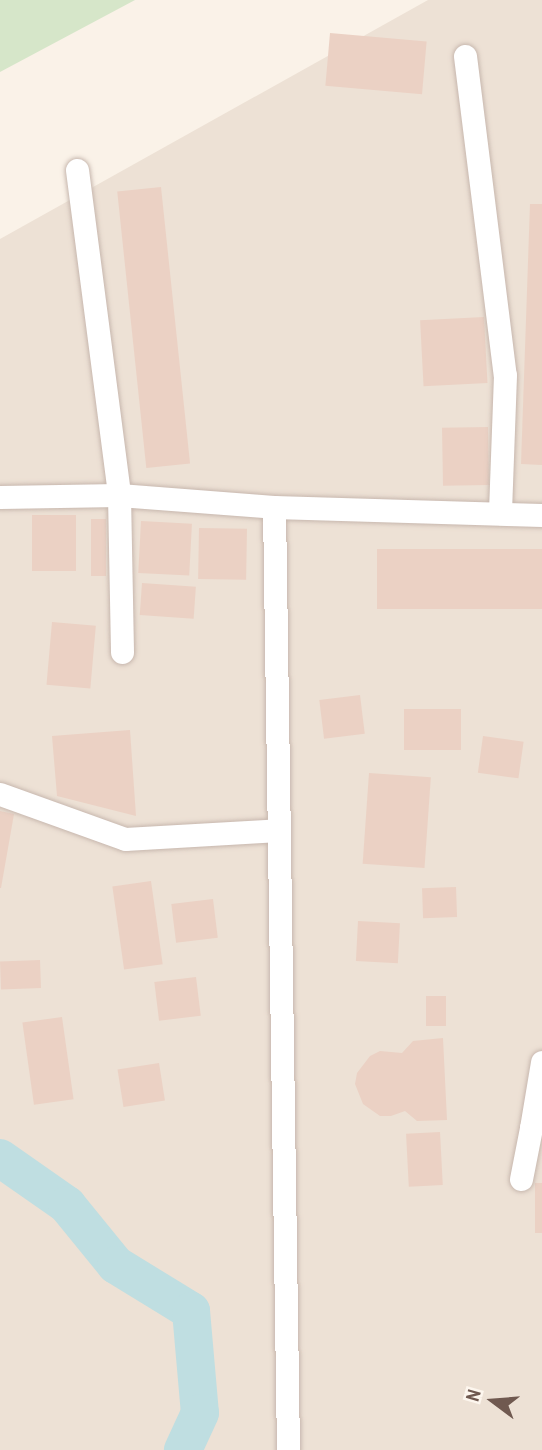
<!DOCTYPE html>
<html>
<head>
<meta charset="utf-8">
<style>
	body { margin:0 }
	#map { position:relative; width:542px; height:1450px; overflow:hidden; background:#faf2e8; font-family:"Archivo Narrow",sans-serif }
	div>[style] { position:absolute }
	.residential>* { inset:0; background:#ede1d5 }
	.green>* { inset:0; background:#d6e6c9 }
	.river>* { height:38px; margin:-19px; padding:0 19px; transform-origin:19px; border-radius:19px; background:#bfdee1 }
	.building>* { inset:0; background:#ebd1c4; transform-origin:0 0 }
	.roads { filter:drop-shadow(0 0 2px #c7b7ae) drop-shadow(0 0 2px #c7b7ae) }
	.minor>* { height:23px; margin:-11.5px; padding:0 11.5px; transform-origin:11.5px; border-radius:11.5px; background:#fff }
	span { translate:-50% -50%; white-space:nowrap; text-align:center; line-height:1.15; -webkit-text-stroke:5px #fdf6ee; paint-order:stroke }
	.north { position:absolute; left:458px; top:1366px; width:70px; height:70px; -webkit-text-stroke:5px #fdf6ee; paint-order:stroke; rotate:286deg; font-size:19px; font-weight:700; line-height:28px; text-align:center; color:#705950 }
	.north::after { content:''; display:block; margin:auto; width:24px; height:32px; background:#705950; clip-path:polygon(50% 0,100% 100%,50% 72%,0 100%) }
</style>
</head>
<body>
<div id="map">
	<div class="residential">
		<div style="clip-path:polygon(428px 0,542px 0,542px 1450px,0 1450px,0 239px)"></div>
	</div>
	<div class="green">
		<div style="clip-path:polygon(0 0,135px 0,0 72px)"></div>
	</div>
	<div class="river">
		<div style="left:0;top:1158px;width:82px;rotate:35deg"></div>
		<div style="left:67px;top:1205px;width:77px;rotate:50.8deg"></div>
		<div style="left:116px;top:1265px;width:88px;rotate:31.5deg"></div>
		<div style="left:191px;top:1311px;width:102px;rotate:85deg"></div>
		<div style="left:200px;top:1413px;width:41px;rotate:114.7deg"></div>
	</div>
	<div class="building">
		<div style="left:330px;top:33px;width:97px;height:53px;rotate:5deg"></div>
		<div style="left:161px;top:187px;width:278px;height:44px;rotate:84deg"></div>
		<div style="clip-path:polygon(530px 204px,542px 204px,542px 465px,521px 464px)"></div>
		<div style="left:484px;top:317px;width:66px;height:64px;rotate:87deg"></div>
		<div style="left:488px;top:427px;width:58px;height:46px;rotate:89deg"></div>
		<div style="left:32px;top:515px;width:44px;height:56px"></div>
		<div style="left:91px;top:519px;width:15px;height:57px"></div>
		<div style="left:141px;top:521px;width:51px;height:52px;rotate:3deg"></div>
		<div style="left:199px;top:528px;width:48px;height:51px;rotate:1deg"></div>
		<div style="left:542px;top:549px;width:60px;height:165px;rotate:90deg"></div>
		<div style="left:142px;top:583px;width:54px;height:32px;rotate:4deg"></div>
		<div style="left:52px;top:622px;width:44px;height:63px;rotate:5deg"></div>
		<div style="left:360px;top:695px;width:39px;height:41px;rotate:83deg"></div>
		<div style="left:404px;top:709px;width:57px;height:41px"></div>
		<div style="clip-path:polygon(130px 730px,136px 816px,57px 796px,52px 736px)"></div>
		<div style="left:483px;top:736px;width:41px;height:37px;rotate:8deg"></div>
		<div style="left:369px;top:773px;width:62px;height:91px;rotate:4deg"></div>
		<div style="clip-path:polygon(0 811px,14px 814px,1px 888px,0 888px)"></div>
		<div style="left:151px;top:881px;width:84px;height:39px;rotate:82deg"></div>
		<div style="left:456px;top:887px;width:30px;height:34px;rotate:88deg"></div>
		<div style="left:213px;top:899px;width:39px;height:42px;rotate:83deg"></div>
		<div style="left:358px;top:921px;width:42px;height:40px;rotate:3deg"></div>
		<div style="left:40px;top:960px;width:28px;height:40px;rotate:88deg"></div>
		<div style="left:196px;top:977px;width:39px;height:42px;rotate:83deg"></div>
		<div style="left:426px;top:996px;width:20px;height:30px"></div>
		<div style="left:62px;top:1017px;width:83px;height:40px;rotate:82deg"></div>
		<div style="clip-path:polygon(443px 1038px,447px 1120px,417px 1121px,405px 1111px,391px 1116px,380px 1116px,363px 1104px,355px 1084px,357px 1073px,370px 1056px,380px 1051px,402px 1053px,413px 1041px)"></div>
		<div style="left:159px;top:1063px;width:38px;height:42px;rotate:81deg"></div>
		<div style="left:440px;top:1132px;width:53px;height:34px;rotate:87deg"></div>
		<div style="left:535px;top:1183px;width:7px;height:50px"></div>
	</div>
	<div class="roads">
		<div class="minor">
			<div style="left:465px;top:56px;width:321px;rotate:82.9deg"></div>
			<div style="left:505px;top:375px;width:138px;rotate:92.1deg"></div>
			<div style="left:77px;top:170px;width:328px;rotate:82.6deg"></div>
			<div style="left:119px;top:495px;width:157px;rotate:88.9deg"></div>
			<div style="left:0;top:497px;width:119px;rotate:-1deg"></div>
			<div style="left:119px;top:495px;width:155px;rotate:4.4deg"></div>
			<div style="left:274px;top:507px;width:268px;rotate:1.7deg"></div>
			<div style="left:274px;top:507px;width:943px;rotate:89.15deg"></div>
			<div style="left:0;top:794px;width:133px;rotate:19.8deg"></div>
			<div style="left:125px;top:839px;width:154px;rotate:-3.3deg"></div>
			<div style="left:531px;top:1128px;width:67px;rotate:-80.5deg"></div>
			<div style="left:521px;top:1179px;width:52px;rotate:-78.9deg"></div>
			<div style="left:531px;top:1128px;width:13px;rotate:-67deg"></div>
			<div style="left:536px;top:1116px;width:7px;rotate:-34deg"></div>
		</div>
	</div>
	<div class="north">N</div>
</div>
</body>
</html>
